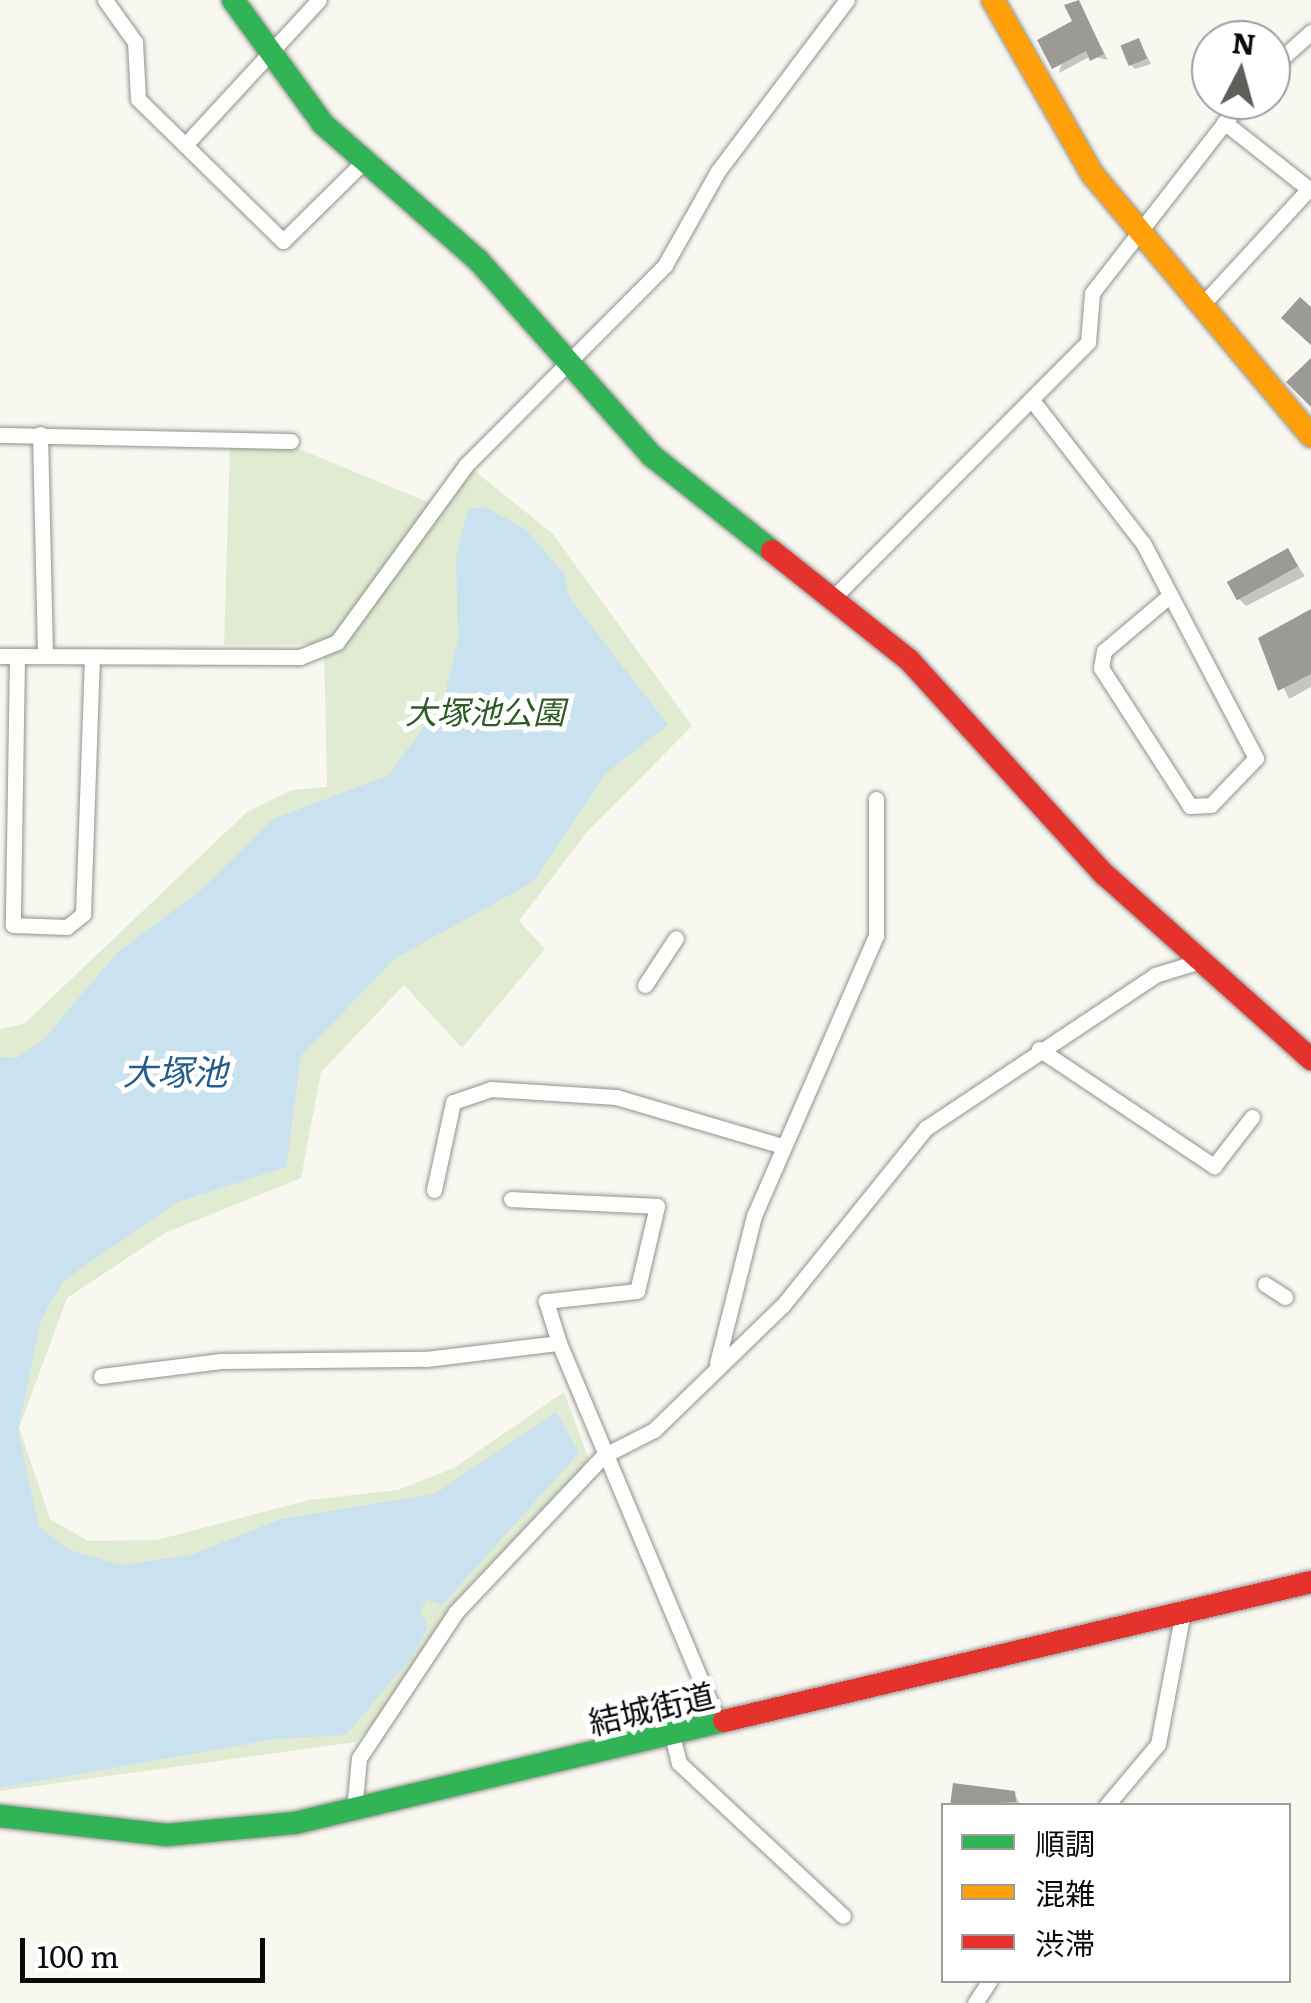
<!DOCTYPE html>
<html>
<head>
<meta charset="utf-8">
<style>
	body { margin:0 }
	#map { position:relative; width:1311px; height:2003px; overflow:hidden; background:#f8f7f0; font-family:Literata,"Noto Sans JP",serif }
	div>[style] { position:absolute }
	.green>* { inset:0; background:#e1ebd2 }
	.water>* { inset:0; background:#cae1ef }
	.shadow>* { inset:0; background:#0003 }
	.building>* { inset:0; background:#9b9a96; transform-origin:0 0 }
	.roads { filter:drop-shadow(0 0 2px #92918e) drop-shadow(0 0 2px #92918e) }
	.street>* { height:15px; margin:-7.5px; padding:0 7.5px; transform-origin:7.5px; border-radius:7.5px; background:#fefefd }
	.fast>* { height:22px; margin:-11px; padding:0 11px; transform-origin:11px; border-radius:11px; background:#30b455 }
	.slow>* { height:22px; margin:-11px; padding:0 11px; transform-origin:11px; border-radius:11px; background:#ff9f0a }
	.jam>* { height:22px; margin:-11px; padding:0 11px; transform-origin:11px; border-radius:11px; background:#e5322d }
	span { translate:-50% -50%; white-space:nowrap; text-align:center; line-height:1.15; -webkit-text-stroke:10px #fff; paint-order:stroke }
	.park-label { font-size:32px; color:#2e5a24; font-style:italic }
	.street-label { font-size:32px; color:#0b0b0b }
	.water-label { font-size:35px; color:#255d8c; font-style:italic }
	.legend { position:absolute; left:941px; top:1803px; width:350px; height:180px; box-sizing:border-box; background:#fff; border:2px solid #9d9d9d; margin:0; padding:12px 18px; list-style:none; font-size:30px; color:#0b0b0b }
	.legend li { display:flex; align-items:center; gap:20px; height:50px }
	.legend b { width:50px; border:2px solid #9d9d9d }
	.north { position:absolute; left:1191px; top:20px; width:100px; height:100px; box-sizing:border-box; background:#fff; border:2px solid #9d9d9d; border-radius:50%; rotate:6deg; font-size:28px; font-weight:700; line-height:40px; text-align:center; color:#0b0b0b }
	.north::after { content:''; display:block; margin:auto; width:35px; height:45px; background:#5e5e5b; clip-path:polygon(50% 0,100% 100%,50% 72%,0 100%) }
	.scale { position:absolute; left:20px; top:1938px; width:245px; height:45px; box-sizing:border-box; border:5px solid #0b0b0b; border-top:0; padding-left:12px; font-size:30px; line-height:35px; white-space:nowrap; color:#0b0b0b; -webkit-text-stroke:8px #fff; paint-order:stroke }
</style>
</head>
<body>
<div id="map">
	<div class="green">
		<div style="clip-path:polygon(230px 445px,297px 448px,437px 506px,472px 469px,553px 534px,692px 726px,586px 833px,519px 921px,545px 949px,462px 1048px,404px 985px,321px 1072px,301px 1178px,165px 1233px,67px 1298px,19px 1428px,50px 1519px,88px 1541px,157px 1540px,309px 1500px,398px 1490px,454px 1468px,564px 1392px,589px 1460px,450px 1607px,398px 1695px,356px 1742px,0 1791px,0 1029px,24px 1024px,247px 812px,292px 790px,327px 787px,324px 644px,224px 645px)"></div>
	</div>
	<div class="water">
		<div style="clip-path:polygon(485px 507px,524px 528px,564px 573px,569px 597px,668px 725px,606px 773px,533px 882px,394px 959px,301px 1056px,286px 1167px,178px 1202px,63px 1281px,41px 1320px,18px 1431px,39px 1527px,69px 1550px,121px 1565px,191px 1555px,281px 1519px,435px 1494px,556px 1412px,579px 1453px,442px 1605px,427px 1599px,420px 1611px,428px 1627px,411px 1658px,346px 1735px,275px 1739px,0 1788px,0 1057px,17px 1058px,43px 1040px,118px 952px,201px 890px,273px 819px,389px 775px,444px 698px,458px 642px,456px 556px,468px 509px)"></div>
	</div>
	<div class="shadow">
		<div style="clip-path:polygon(1078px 2px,1108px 60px,1091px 56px,1059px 73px)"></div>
		<div style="clip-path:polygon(1139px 41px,1151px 64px,1135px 69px,1130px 64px)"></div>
		<div style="clip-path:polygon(1288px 551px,1305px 576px,1246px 606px,1238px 598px)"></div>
		<div style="clip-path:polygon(1311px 612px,1311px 687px,1289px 699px,1261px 639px)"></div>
		<div style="clip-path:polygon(1014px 1793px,1021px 1806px,954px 1806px)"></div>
	</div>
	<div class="building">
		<div style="clip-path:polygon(1079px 0,1104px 54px,1090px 61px,1086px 51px,1052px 69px,1037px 40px,1072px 21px,1064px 5px)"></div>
		<div style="left:1139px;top:38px;width:22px;height:20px;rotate:68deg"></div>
		<div style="clip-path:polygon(1300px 297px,1311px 307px,1311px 345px,1281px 318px)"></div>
		<div style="clip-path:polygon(1311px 358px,1311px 407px,1286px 382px)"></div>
		<div style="left:1288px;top:548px;width:21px;height:70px;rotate:61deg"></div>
		<div style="clip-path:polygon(1311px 609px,1311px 674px,1278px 691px,1258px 638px)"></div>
		<div style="clip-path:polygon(953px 1783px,1015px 1791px,1016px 1802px,950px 1806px)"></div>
	</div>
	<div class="roads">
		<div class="street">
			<div style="left:105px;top:0;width:52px;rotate:54.5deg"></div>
			<div style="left:135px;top:42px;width:57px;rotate:87deg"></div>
			<div style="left:138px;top:99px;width:203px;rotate:44.4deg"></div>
			<div style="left:283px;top:241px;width:111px;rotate:-44.6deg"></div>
			<div style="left:1271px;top:68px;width:54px;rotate:-42deg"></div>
			<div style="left:185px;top:145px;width:197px;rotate:-47.3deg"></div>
			<div style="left:1200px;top:307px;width:161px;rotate:-47.3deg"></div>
			<div style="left:1309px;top:189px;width:108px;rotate:-141.8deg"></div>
			<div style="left:1035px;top:404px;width:176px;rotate:52.2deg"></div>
			<div style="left:1143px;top:543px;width:243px;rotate:62.3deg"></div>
			<div style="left:1256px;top:758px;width:65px;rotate:133.8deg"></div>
			<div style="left:1211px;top:805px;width:21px;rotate:177deg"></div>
			<div style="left:1190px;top:806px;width:164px;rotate:-122.8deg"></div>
			<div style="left:1101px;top:668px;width:17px;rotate:-80deg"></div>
			<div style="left:1104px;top:651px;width:85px;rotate:-40.2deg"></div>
			<div style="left:40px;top:434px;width:222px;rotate:88.7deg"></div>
			<div style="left:0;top:435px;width:291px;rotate:1.2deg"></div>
			<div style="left:831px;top:600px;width:364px;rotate:-45.1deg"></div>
			<div style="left:1088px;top:342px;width:49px;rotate:-85.3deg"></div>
			<div style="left:1092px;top:293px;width:244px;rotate:-52.1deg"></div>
			<div style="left:0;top:656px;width:300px;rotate:0.2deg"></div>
			<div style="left:300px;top:657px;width:40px;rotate:-22deg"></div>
			<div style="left:337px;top:642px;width:219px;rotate:-53.9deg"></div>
			<div style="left:466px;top:465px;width:282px;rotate:-45.1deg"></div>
			<div style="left:665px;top:265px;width:108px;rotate:-60.6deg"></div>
			<div style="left:718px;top:171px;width:214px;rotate:-53deg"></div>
			<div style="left:17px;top:657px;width:268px;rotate:90.9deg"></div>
			<div style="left:13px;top:925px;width:54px;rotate:2.1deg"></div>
			<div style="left:67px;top:927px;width:21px;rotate:-39deg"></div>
			<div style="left:83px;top:914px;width:257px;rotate:-88deg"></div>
			<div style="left:645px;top:985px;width:56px;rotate:-56.6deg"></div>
			<div style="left:1039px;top:1049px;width:211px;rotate:33.8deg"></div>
			<div style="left:1214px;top:1166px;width:62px;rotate:-52.2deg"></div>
			<div style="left:434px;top:1190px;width:90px;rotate:-77.8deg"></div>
			<div style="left:453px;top:1102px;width:40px;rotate:-18.9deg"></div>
			<div style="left:491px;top:1089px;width:125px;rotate:3.7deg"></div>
			<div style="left:616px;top:1097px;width:173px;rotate:16.4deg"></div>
			<div style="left:511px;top:1199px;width:146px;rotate:2.7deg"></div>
			<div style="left:657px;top:1206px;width:87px;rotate:103.2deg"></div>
			<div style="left:637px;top:1291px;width:92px;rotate:173.7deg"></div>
			<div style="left:546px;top:1301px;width:44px;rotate:72.8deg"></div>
			<div style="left:1265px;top:1284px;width:24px;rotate:33deg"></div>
			<div style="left:717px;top:1363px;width:152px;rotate:-75.9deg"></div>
			<div style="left:754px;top:1216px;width:305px;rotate:-66.5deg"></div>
			<div style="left:876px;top:936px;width:137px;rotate:-90deg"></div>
			<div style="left:101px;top:1376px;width:121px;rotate:-7.1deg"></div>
			<div style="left:221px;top:1361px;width:205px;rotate:-0.6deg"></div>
			<div style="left:426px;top:1359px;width:134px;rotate:-6.9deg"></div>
			<div style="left:559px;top:1343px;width:413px;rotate:67.2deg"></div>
			<div style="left:672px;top:1735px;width:29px;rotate:76deg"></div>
			<div style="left:679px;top:1763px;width:224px;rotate:43deg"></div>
			<div style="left:1106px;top:1806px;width:81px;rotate:-50deg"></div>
			<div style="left:1158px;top:1744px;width:134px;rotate:-79.3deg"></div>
			<div style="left:363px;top:1808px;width:11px;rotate:-135deg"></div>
			<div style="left:355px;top:1800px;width:42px;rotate:-84.6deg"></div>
			<div style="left:359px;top:1758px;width:175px;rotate:-56.4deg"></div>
			<div style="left:456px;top:1612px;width:214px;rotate:-46.7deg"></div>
			<div style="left:603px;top:1456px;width:57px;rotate:-27deg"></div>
			<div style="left:654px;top:1430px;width:180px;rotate:-44.1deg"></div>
			<div style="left:783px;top:1305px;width:228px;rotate:-51.1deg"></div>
			<div style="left:926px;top:1128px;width:275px;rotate:-33.7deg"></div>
			<div style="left:1155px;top:975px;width:51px;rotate:-17deg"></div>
			<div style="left:975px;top:2003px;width:27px;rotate:-57deg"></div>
		</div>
		<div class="fast">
			<div style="left:233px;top:0;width:153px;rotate:54deg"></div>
			<div style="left:323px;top:124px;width:206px;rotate:41.3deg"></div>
			<div style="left:478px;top:260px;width:262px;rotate:48.4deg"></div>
			<div style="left:652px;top:456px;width:153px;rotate:38.4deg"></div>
			<div style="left:0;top:1816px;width:168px;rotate:6.5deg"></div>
			<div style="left:167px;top:1835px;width:129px;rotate:-5.4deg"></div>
			<div style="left:295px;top:1823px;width:441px;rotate:-13.4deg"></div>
		</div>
		<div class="slow">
			<div style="left:993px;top:0;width:202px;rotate:60.3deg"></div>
			<div style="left:1093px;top:175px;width:340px;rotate:50.1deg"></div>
		</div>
		<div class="jam">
			<div style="left:772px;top:551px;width:175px;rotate:38.5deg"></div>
			<div style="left:909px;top:660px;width:290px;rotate:47.7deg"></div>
			<div style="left:1104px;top:874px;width:278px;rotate:41.8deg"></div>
			<div style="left:724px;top:1721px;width:603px;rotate:-13.32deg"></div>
		</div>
	</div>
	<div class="park-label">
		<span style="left:485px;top:710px">大塚池公園</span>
	</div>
	<div class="street-label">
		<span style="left:651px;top:1707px;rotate:-13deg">結城街道</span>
	</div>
	<div class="water-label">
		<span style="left:175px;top:1070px">大塚池</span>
	</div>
	<ul class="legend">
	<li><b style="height:12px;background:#30b455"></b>順調</li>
	<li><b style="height:12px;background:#ff9f0a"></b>混雑</li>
	<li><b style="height:12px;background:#e5322d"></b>渋滞</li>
	</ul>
	<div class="north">N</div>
	<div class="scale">100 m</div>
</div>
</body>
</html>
